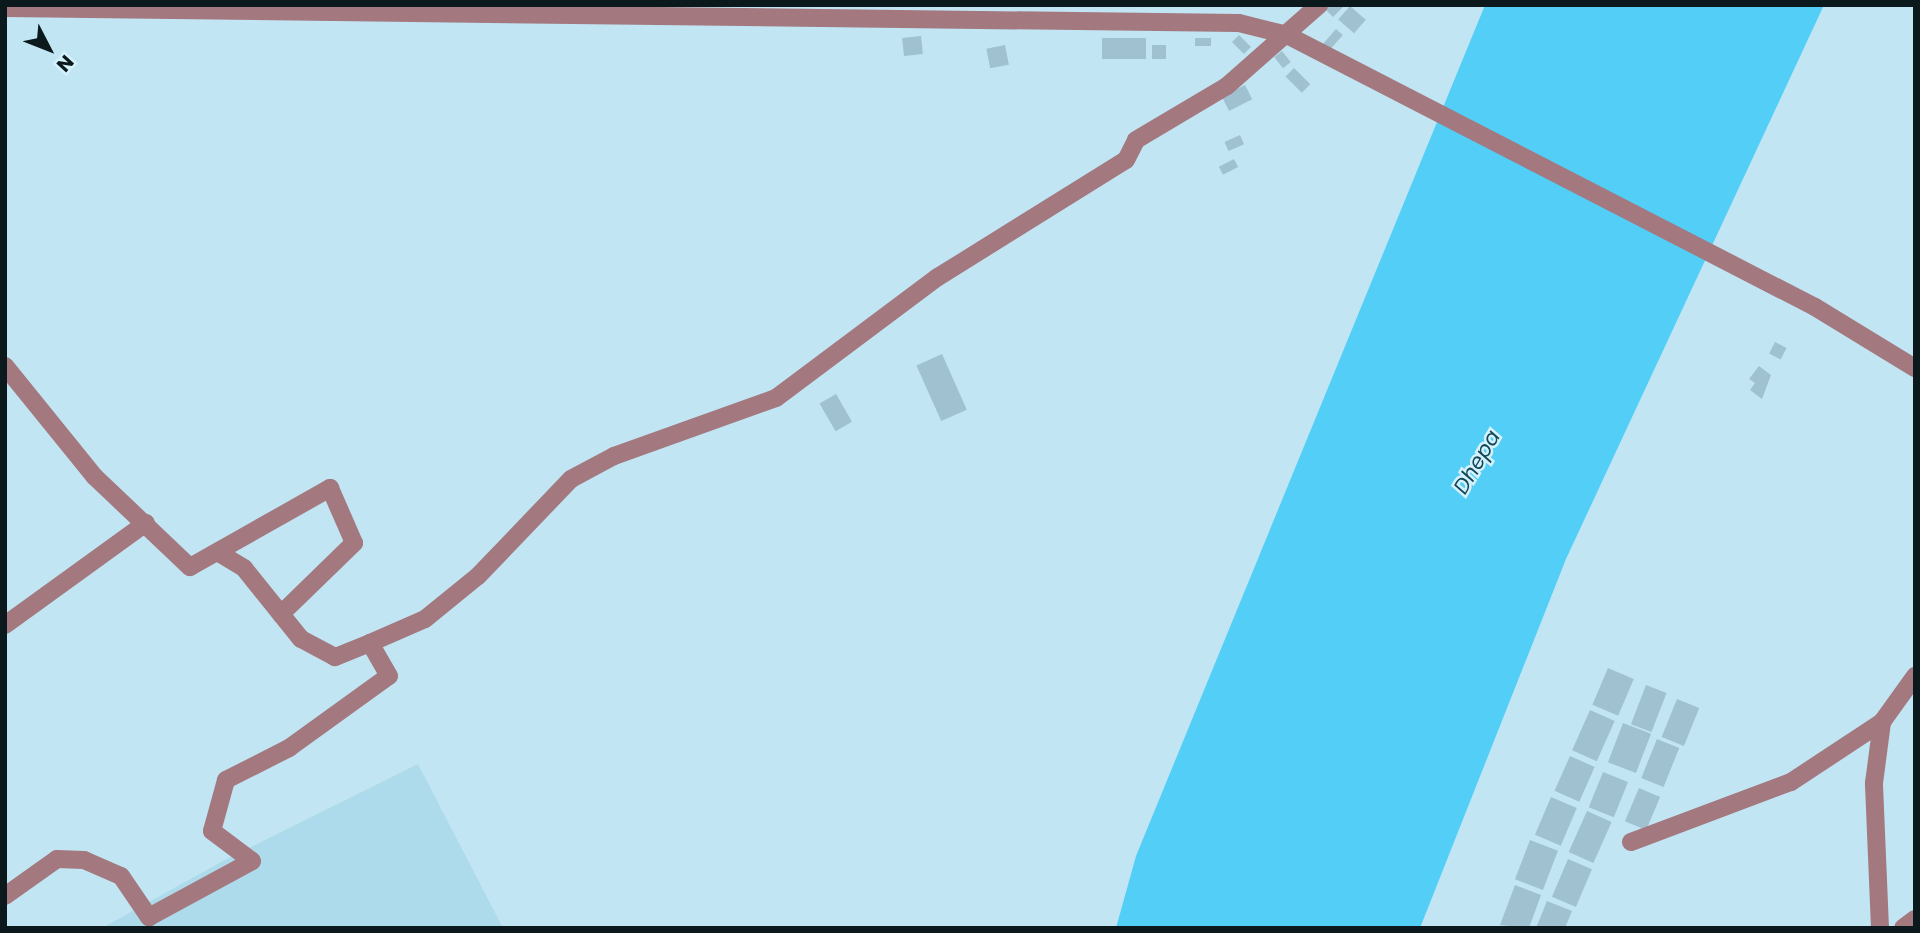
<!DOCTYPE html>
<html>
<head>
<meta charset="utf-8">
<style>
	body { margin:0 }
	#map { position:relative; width:1920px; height:933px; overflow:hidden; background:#c1e5f3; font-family:Poppins,sans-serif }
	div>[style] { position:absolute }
	.built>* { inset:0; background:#aedbec }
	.water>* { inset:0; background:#53cef7 }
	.building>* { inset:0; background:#a0c2d0; transform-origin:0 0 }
	.minor>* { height:18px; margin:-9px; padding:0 9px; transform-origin:9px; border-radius:9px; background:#a3787f }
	span { translate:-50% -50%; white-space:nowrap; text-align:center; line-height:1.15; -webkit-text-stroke:5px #d4f1fc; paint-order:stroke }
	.water-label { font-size:21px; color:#124758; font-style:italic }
	.frame { position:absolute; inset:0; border:7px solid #0b191d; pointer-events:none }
	.north { position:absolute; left:14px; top:14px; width:70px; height:70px; -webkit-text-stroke:5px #d4f1fc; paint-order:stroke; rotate:132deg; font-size:19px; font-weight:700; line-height:28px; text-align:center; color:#0b191d }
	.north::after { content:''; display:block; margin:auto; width:24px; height:32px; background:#0b191d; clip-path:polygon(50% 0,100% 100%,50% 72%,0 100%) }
</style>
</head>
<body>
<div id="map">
	<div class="built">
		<div style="clip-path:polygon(418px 764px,503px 928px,102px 928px,221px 862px)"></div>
	</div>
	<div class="water">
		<div style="clip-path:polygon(1485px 5px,1824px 5px,1566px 559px,1420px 928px,1116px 928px,1136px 856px)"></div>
	</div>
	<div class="building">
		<div style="clip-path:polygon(1345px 5px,1333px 17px,1324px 8px,1326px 5px)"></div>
		<div style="left:1350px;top:6px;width:21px;height:18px;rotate:41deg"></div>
		<div style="left:1336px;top:29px;width:9px;height:20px;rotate:41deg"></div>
		<div style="left:1239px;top:35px;width:17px;height:10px;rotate:45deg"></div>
		<div style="left:921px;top:36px;width:18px;height:19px;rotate:84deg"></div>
		<div style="left:1102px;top:38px;width:44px;height:21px"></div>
		<div style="left:1195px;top:38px;width:16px;height:8px"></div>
		<div style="left:1005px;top:45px;width:20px;height:19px;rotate:79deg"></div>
		<div style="left:1152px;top:45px;width:14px;height:14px"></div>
		<div style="left:1282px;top:51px;width:14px;height:10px;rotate:51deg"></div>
		<div style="left:1294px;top:68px;width:23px;height:12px;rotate:45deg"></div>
		<div style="left:1245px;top:85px;width:16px;height:26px;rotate:63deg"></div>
		<div style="left:1240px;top:135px;width:10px;height:17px;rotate:66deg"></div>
		<div style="left:1234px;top:159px;width:9px;height:17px;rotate:63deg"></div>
		<div style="left:1775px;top:342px;width:13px;height:13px;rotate:27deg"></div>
		<div style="left:942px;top:354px;width:61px;height:28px;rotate:66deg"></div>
		<div style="clip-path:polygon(1759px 366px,1771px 375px,1762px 399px,1750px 390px,1755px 383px,1749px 379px)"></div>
		<div style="left:836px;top:394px;width:32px;height:19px;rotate:60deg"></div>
		<div style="left:1608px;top:668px;width:28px;height:40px;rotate:23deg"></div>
		<div style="left:1646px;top:685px;width:22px;height:42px;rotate:21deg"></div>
		<div style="left:1677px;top:699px;width:24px;height:41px;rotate:22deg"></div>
		<div style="left:1590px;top:710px;width:27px;height:44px;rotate:24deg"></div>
		<div style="left:1623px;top:723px;width:30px;height:42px;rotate:21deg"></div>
		<div style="left:1657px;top:739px;width:24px;height:42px;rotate:22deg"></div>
		<div style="left:1570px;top:756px;width:27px;height:38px;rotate:24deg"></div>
		<div style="left:1603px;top:772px;width:27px;height:38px;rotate:22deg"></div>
		<div style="left:1639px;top:788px;width:23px;height:36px;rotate:23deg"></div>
		<div style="left:1551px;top:797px;width:28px;height:41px;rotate:23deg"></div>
		<div style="left:1587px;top:811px;width:27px;height:45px;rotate:24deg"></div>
		<div style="left:1530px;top:840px;width:30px;height:42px;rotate:21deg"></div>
		<div style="left:1568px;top:859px;width:26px;height:41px;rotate:23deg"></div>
		<div style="clip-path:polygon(1515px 885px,1541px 895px,1529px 928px,1500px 925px)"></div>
		<div style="clip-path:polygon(1547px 901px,1572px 911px,1565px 928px,1536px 928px)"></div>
	</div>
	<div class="minor">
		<div style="left:5px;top:8px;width:1234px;rotate:0.7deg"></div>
		<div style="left:1239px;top:23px;width:49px;rotate:14deg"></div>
		<div style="left:1287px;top:35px;width:594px;rotate:27.26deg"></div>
		<div style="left:1815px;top:307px;width:117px;rotate:31.4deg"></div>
		<div style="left:5px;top:366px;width:143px;rotate:51deg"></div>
		<div style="left:95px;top:477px;width:131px;rotate:43.5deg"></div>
		<div style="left:190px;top:567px;width:161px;rotate:-29.4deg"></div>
		<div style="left:330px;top:488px;width:60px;rotate:66.4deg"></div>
		<div style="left:354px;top:543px;width:102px;rotate:135.8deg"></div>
		<div style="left:5px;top:625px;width:174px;rotate:-35.9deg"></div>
		<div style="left:370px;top:643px;width:60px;rotate:-23.6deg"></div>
		<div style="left:425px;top:619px;width:68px;rotate:-39.1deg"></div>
		<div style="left:478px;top:576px;width:134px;rotate:-46.2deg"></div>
		<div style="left:571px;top:479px;width:49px;rotate:-28.1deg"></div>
		<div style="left:614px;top:456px;width:172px;rotate:-19.7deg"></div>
		<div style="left:776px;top:398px;width:202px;rotate:-36.8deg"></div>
		<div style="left:938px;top:277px;width:221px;rotate:-31.9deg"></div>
		<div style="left:1126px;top:160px;width:22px;rotate:-63deg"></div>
		<div style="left:1136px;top:140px;width:106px;rotate:-30.7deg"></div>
		<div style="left:1227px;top:86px;width:123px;rotate:-41.4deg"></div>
		<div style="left:1631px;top:842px;width:171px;rotate:-20.6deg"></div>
		<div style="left:1791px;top:782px;width:109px;rotate:-33.4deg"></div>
		<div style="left:5px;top:896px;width:64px;rotate:-35.4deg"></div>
		<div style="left:57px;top:859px;width:27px;rotate:2deg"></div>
		<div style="left:84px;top:860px;width:40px;rotate:23.4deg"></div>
		<div style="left:121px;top:876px;width:50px;rotate:55.7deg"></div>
		<div style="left:149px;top:917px;width:117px;rotate:-28.5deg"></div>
		<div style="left:252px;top:861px;width:50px;rotate:-143.1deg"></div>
		<div style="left:212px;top:831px;width:53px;rotate:-74.6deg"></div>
		<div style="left:226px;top:780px;width:71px;rotate:-26.9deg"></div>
		<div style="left:289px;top:748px;width:123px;rotate:-35.8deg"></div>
		<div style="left:389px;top:676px;width:38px;rotate:-120deg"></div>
		<div style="left:370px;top:643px;width:38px;rotate:158deg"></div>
		<div style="left:335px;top:657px;width:38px;rotate:-152deg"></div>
		<div style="left:301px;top:639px;width:91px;rotate:-128.8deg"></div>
		<div style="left:244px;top:568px;width:31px;rotate:-149deg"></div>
		<div style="left:1880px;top:928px;width:145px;rotate:-92.4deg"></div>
		<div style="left:1874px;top:783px;width:62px;rotate:-82.5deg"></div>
		<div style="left:1882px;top:722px;width:57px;rotate:-54.3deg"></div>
		<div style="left:1903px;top:928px;width:15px;rotate:-37deg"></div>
	</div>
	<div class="water-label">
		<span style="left:1477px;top:462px;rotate:-59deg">Dhepa</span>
	</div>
	<div class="frame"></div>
	<div class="north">N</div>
</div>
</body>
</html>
